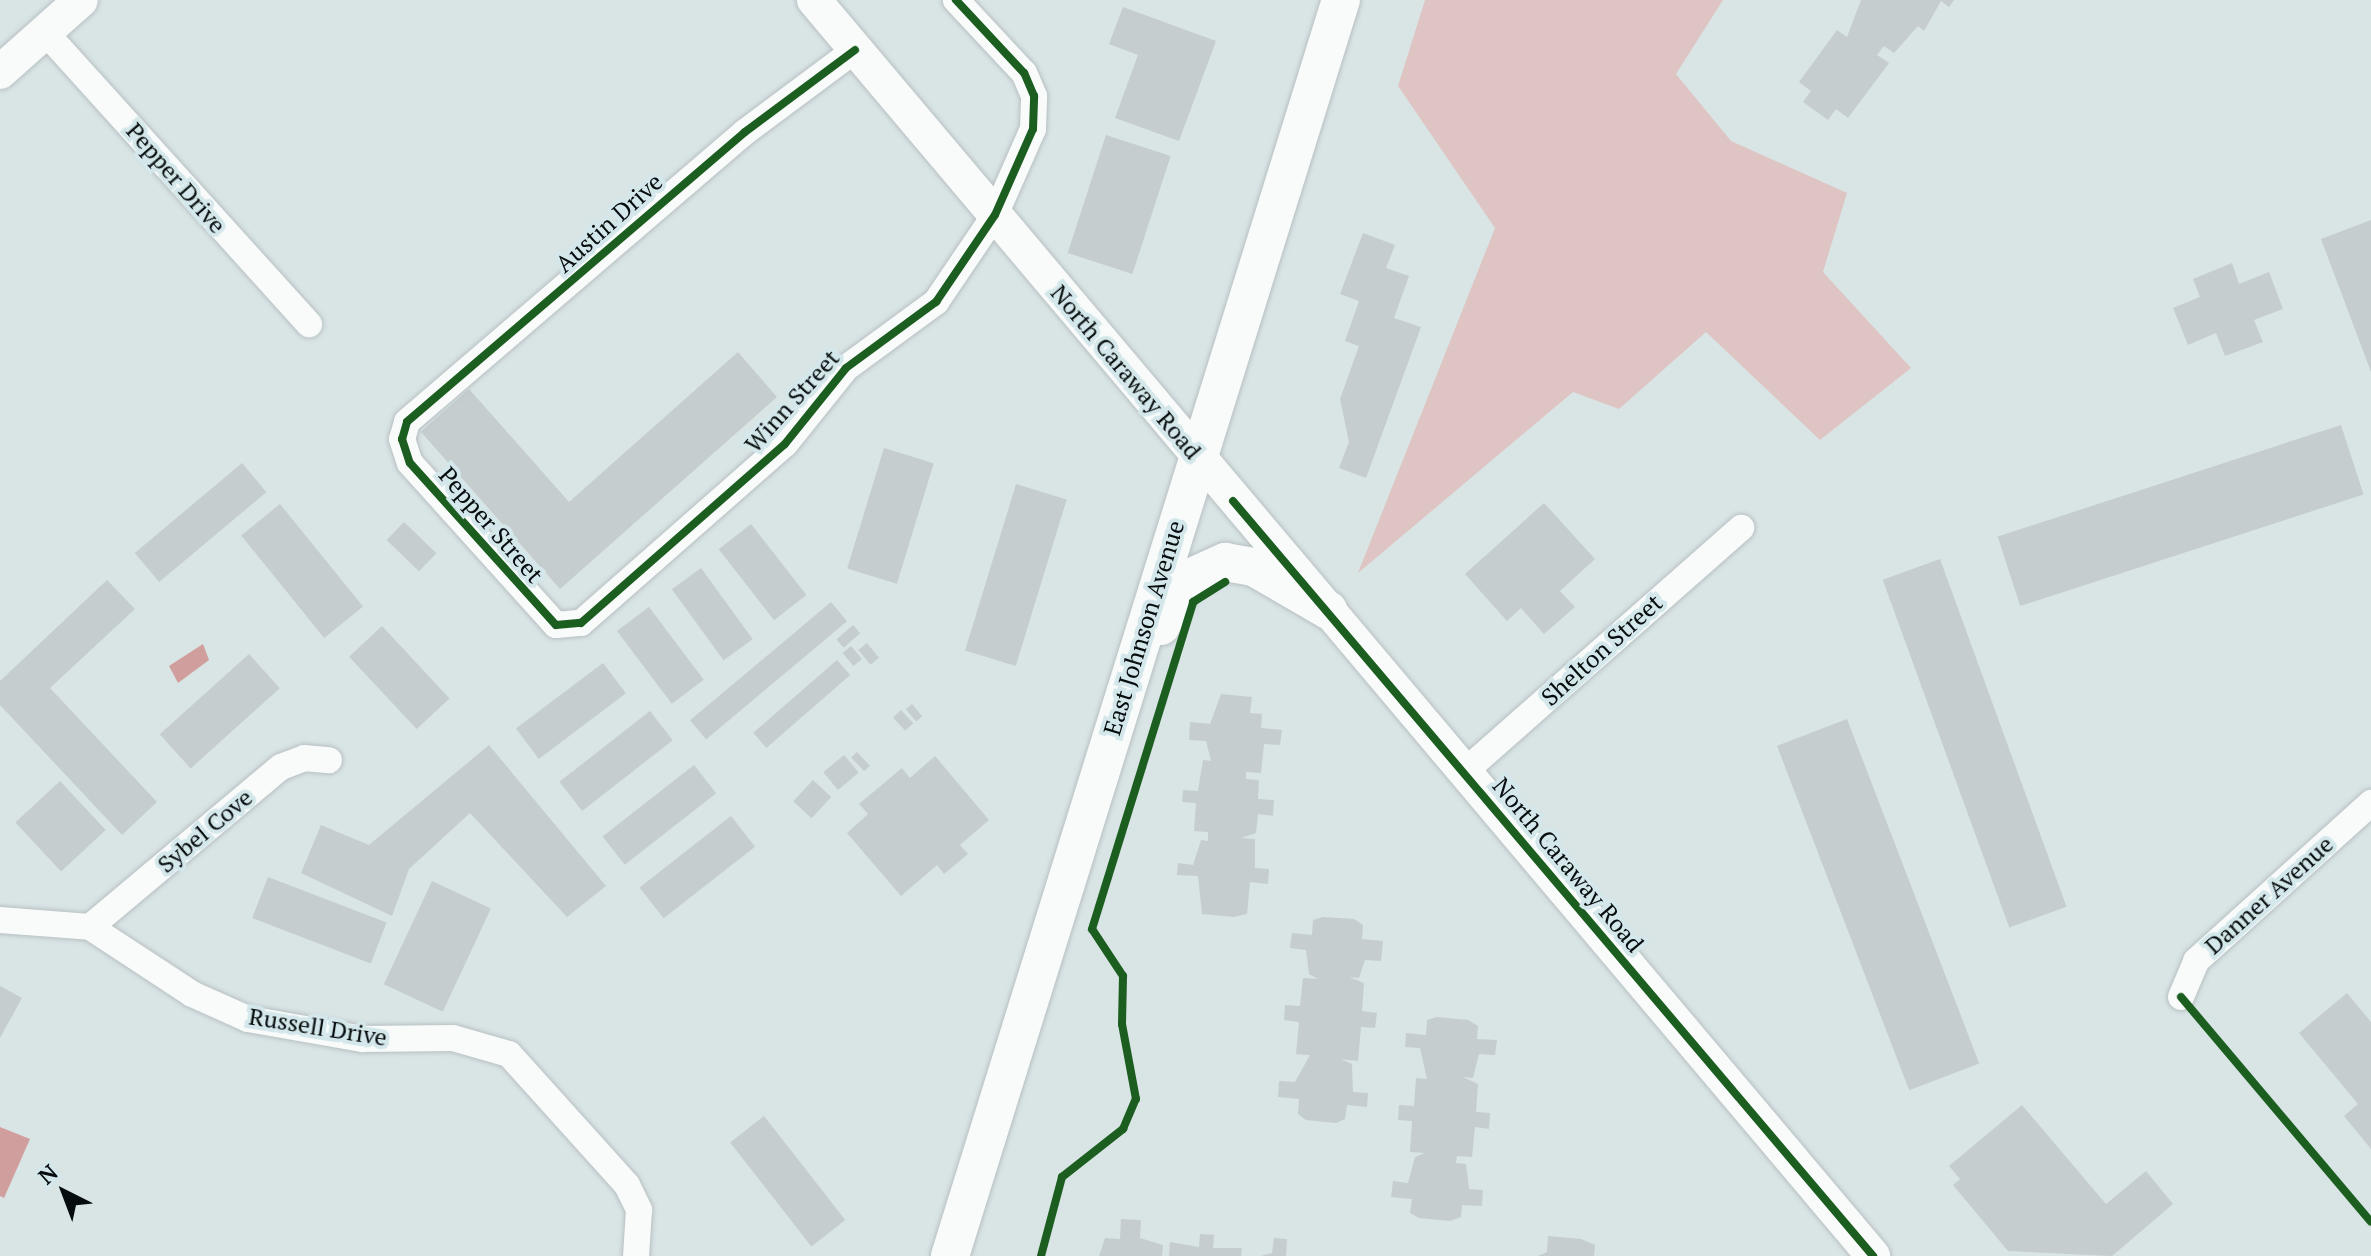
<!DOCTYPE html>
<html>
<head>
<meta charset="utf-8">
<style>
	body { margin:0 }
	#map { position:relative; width:2371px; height:1256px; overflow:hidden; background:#d9e4e5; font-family:"PT Serif",serif }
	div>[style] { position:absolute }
	.green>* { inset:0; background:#dec5c4 }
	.water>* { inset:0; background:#d09e9d }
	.building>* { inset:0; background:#c5cdce; transform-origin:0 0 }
	.roads { filter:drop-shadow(0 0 2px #b8c0c2) drop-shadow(0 0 2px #b8c0c2) }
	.minor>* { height:26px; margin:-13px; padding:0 13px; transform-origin:13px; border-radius:13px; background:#f9fbfb }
	.tertiary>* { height:34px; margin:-17px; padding:0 17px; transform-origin:17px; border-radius:17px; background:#f9fbfb }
	.secondary>* { height:38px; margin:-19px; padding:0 19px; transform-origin:19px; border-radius:19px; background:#f9fbfb }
	.cycleway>* { height:8px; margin:-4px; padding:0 4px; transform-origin:4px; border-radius:4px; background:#1b5e20 }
	span { translate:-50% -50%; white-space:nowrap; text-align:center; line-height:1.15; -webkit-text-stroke:8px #d4e7ea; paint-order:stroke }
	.street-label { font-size:24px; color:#070d0e }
	.north { position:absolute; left:24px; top:1152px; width:80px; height:80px; -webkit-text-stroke:6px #d4e7ea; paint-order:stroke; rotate:318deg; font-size:22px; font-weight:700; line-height:32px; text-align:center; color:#070d0e }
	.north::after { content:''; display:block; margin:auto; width:28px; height:36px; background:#070d0e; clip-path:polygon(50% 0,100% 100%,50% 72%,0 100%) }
</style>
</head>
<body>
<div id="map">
	<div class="green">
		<div style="clip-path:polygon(1425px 0,1723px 0,1676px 74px,1731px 141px,1847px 193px,1823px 272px,1911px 368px,1820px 440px,1706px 332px,1619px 409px,1573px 392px,1358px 573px,1495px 228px,1398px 86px)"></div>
	</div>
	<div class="water">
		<div style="clip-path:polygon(203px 644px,209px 660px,178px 683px,169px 666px)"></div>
		<div style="clip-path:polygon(0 1127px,30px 1139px,4px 1198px,0 1196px)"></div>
	</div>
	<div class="building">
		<div style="clip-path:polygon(1861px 0,1954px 0,1949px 7px,1941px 1px,1924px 31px,1918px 26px,1894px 53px,1884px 46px,1877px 55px,1889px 63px,1848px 118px,1836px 109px,1828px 120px,1803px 102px,1811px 91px,1799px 82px,1837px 30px,1847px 37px)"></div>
		<div style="clip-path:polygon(1123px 7px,1216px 41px,1179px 141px,1115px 118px,1138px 55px,1109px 44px)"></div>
		<div style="left:1106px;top:135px;width:68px;height:124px;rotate:18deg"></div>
		<div style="clip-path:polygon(2371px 220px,2371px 372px,2321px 239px)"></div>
		<div style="clip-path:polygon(1363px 233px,1395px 245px,1386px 268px,1409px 276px,1394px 318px,1421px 327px,1366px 478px,1339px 468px,1349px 442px,1340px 399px,1359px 346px,1345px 341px,1359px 301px,1340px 294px)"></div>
		<div style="clip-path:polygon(2232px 263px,2239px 284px,2269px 272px,2283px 309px,2254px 320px,2263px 342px,2225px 356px,2216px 333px,2188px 345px,2173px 308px,2200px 297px,2193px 279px)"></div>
		<div style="clip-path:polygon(738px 352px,777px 397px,560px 589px,421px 432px,469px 389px,569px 502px)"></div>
		<div style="left:2341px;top:425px;width:73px;height:361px;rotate:72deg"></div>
		<div style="left:884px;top:448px;width:52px;height:126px;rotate:17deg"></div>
		<div style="left:242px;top:463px;width:38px;height:140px;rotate:50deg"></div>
		<div style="left:1016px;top:484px;width:53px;height:174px;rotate:17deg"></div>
		<div style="clip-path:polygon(1544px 503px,1595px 559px,1560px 591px,1575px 607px,1544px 634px,1521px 608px,1507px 621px,1465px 574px)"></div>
		<div style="left:280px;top:504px;width:132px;height:50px;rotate:51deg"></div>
		<div style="left:404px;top:522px;width:45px;height:25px;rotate:44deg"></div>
		<div style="left:751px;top:524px;width:90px;height:41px;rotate:52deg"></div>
		<div style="left:1940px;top:559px;width:370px;height:61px;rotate:70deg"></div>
		<div style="left:701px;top:568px;width:88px;height:36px;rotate:54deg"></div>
		<div style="clip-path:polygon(107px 580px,135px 609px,50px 688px,157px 802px,122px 835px,0 705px,0 681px)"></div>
		<div style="left:831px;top:602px;width:25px;height:184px;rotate:50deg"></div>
		<div style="left:649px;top:607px;width:91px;height:40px;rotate:53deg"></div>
		<div style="left:853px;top:625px;width:11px;height:22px;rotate:49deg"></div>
		<div style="left:382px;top:626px;width:99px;height:45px;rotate:47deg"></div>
		<div style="left:867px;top:643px;width:19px;height:11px;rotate:51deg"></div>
		<div style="left:851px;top:646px;width:17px;height:11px;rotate:50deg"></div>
		<div style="left:249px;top:654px;width:46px;height:120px;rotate:48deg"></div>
		<div style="left:837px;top:660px;width:20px;height:111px;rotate:49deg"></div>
		<div style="left:603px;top:663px;width:38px;height:109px;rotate:53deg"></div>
		<div style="clip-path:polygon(1221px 694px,1252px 697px,1250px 713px,1262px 714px,1261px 728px,1282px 730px,1280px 745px,1264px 744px,1261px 773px,1246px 772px,1246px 779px,1259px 780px,1258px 799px,1274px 800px,1273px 816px,1258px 814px,1256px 833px,1241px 838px,1255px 839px,1255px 868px,1269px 869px,1268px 884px,1250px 882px,1247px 914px,1234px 917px,1202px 914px,1198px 876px,1177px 875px,1178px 863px,1193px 865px,1201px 840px,1208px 841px,1208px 832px,1194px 831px,1196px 803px,1182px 802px,1183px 790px,1198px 791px,1203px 760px,1211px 761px,1206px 741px,1189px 740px,1190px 722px,1210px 724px)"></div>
		<div style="left:912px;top:704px;width:16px;height:8px;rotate:50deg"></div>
		<div style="left:901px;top:710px;width:18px;height:11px;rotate:47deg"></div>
		<div style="left:650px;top:711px;width:37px;height:115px;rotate:52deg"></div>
		<div style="left:1847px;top:719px;width:369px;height:75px;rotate:69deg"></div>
		<div style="clip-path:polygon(489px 745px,606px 886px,567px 917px,470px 813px,409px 869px,392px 916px,301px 873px,321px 825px,369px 845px)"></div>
		<div style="left:857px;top:752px;width:19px;height:8px;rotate:47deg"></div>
		<div style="left:844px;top:755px;width:23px;height:27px;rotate:50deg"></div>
		<div style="clip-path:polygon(935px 756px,989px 820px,960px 845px,968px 854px,944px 874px,937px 865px,901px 896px,847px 833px,868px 814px,859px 804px,902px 768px,910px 778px)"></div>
		<div style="left:694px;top:765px;width:36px;height:116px;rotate:52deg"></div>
		<div style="left:813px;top:780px;width:25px;height:29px;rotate:43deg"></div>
		<div style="left:60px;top:781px;width:67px;height:61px;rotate:47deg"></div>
		<div style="left:731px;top:816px;width:39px;height:116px;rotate:52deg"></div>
		<div style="left:268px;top:877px;width:127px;height:44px;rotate:21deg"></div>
		<div style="left:432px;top:881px;width:65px;height:114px;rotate:25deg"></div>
		<div style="clip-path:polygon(1323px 917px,1354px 919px,1363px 925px,1362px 939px,1383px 941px,1381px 961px,1365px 960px,1359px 978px,1349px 977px,1364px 983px,1362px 1011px,1377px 1013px,1375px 1028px,1361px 1027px,1358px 1061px,1341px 1059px,1352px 1064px,1353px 1092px,1368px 1093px,1367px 1107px,1347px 1105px,1345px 1119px,1336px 1123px,1306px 1120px,1298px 1114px,1299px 1099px,1278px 1097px,1279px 1081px,1295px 1082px,1310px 1055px,1296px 1054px,1299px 1022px,1284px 1020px,1285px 1005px,1300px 1006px,1303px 978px,1318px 979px,1309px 974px,1306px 950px,1290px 948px,1292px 933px,1312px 935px,1313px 920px)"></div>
		<div style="clip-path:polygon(0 986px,22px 998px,0 1038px)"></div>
		<div style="clip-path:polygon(2347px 993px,2371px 1022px,2371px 1149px,2344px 1116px,2358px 1104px,2299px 1033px)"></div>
		<div style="clip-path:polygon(1437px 1017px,1468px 1020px,1478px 1026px,1477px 1039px,1497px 1040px,1495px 1055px,1479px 1054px,1473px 1078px,1463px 1077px,1478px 1084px,1476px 1112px,1490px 1113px,1489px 1129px,1475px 1127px,1472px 1157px,1457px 1156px,1456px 1163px,1466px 1164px,1469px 1189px,1483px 1190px,1482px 1206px,1462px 1205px,1461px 1217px,1450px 1221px,1419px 1218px,1410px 1213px,1412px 1199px,1391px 1197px,1393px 1181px,1408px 1183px,1415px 1157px,1425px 1153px,1410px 1152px,1412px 1121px,1398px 1120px,1399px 1105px,1414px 1106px,1416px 1078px,1427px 1079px,1420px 1048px,1405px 1047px,1406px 1033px,1426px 1035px,1427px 1020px)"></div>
		<div style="clip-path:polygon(2022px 1105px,2106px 1204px,2146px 1171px,2173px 1204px,2112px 1256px,2008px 1251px,1953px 1185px,1960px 1179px,1949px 1166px)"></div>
		<div style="left:764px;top:1116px;width:132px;height:43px;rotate:52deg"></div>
		<div style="clip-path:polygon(1121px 1219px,1141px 1220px,1140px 1238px,1163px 1245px,1162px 1256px,1099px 1256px,1105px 1238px,1120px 1239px)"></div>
		<div style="clip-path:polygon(1200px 1234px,1214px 1235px,1213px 1248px,1242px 1248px,1241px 1256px,1169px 1256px,1170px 1242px,1199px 1247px)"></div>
		<div style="clip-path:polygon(1548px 1236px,1581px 1239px,1595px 1245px,1594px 1256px,1538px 1256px,1547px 1252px)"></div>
		<div style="clip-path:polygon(1274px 1238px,1287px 1239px,1286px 1256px,1261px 1256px,1272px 1253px)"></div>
	</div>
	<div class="roads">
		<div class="minor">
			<div style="left:45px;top:32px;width:394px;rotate:47.9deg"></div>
			<div style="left:855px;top:50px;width:137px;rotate:143.3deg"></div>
			<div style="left:745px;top:132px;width:445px;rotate:139.4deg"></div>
			<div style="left:407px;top:422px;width:18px;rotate:106deg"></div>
			<div style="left:402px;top:439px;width:25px;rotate:72deg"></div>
			<div style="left:410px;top:463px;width:218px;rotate:48deg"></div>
			<div style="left:556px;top:625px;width:25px;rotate:-5deg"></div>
			<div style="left:581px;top:623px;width:271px;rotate:-41.3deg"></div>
			<div style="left:785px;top:444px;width:97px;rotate:-51.2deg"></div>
			<div style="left:846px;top:368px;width:112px;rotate:-36.3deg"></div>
			<div style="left:936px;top:302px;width:105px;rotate:-55.9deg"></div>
			<div style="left:995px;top:215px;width:94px;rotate:-66.2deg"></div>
			<div style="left:1033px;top:129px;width:33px;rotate:-88deg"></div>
			<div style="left:1034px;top:96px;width:25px;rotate:-113deg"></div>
			<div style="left:1024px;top:73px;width:100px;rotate:-133deg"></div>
			<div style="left:1463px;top:773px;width:371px;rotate:-41.4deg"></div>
			<div style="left:0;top:920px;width:90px;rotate:4.4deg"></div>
			<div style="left:90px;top:927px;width:122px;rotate:33.3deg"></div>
			<div style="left:192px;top:994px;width:61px;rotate:24.1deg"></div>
			<div style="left:248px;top:1019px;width:117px;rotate:9.9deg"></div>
			<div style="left:363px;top:1039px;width:90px;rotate:-0.6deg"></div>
			<div style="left:453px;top:1038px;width:58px;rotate:15.9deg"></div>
			<div style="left:509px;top:1054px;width:176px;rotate:48deg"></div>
			<div style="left:627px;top:1185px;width:28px;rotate:64deg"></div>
			<div style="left:639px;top:1210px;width:46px;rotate:93.7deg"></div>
			<div style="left:90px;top:927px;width:249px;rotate:-40deg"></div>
			<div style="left:281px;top:767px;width:25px;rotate:-21deg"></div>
			<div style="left:304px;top:758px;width:25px;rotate:5deg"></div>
			<div style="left:2181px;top:997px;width:39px;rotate:-67deg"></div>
			<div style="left:2196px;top:961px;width:236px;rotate:-42.1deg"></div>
		</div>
		<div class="tertiary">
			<div style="left:814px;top:0;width:1643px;rotate:49.86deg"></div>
			<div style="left:0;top:72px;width:108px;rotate:-41.6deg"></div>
		</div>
		<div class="secondary">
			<div style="left:1161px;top:626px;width:54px;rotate:-61deg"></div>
			<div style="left:1187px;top:579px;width:42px;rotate:-24.1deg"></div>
			<div style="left:1225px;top:562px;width:29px;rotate:10deg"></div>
			<div style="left:1254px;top:567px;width:86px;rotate:30.2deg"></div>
			<div style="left:950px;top:1256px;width:1315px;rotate:-72.71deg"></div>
		</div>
	</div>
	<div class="cycleway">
		<div style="left:855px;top:50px;width:137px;rotate:143.3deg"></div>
		<div style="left:745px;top:132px;width:445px;rotate:139.4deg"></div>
		<div style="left:407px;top:422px;width:18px;rotate:106deg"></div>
		<div style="left:402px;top:439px;width:25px;rotate:72deg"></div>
		<div style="left:410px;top:463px;width:218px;rotate:48deg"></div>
		<div style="left:556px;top:625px;width:25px;rotate:-5deg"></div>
		<div style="left:581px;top:623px;width:271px;rotate:-41.3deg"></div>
		<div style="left:785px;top:444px;width:97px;rotate:-51.2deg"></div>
		<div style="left:846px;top:368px;width:112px;rotate:-36.3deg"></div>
		<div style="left:936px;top:302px;width:105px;rotate:-55.9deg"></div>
		<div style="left:995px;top:215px;width:94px;rotate:-66.2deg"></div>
		<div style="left:1033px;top:129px;width:33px;rotate:-88deg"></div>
		<div style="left:1034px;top:96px;width:25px;rotate:-113deg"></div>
		<div style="left:1024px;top:73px;width:100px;rotate:-133deg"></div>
		<div style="left:1233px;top:501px;width:990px;rotate:49.71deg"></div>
		<div style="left:2181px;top:997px;width:294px;rotate:49.8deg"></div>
		<div style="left:1041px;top:1256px;width:82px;rotate:-75.1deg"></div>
		<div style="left:1062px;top:1177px;width:78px;rotate:-38.2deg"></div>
		<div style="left:1123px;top:1129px;width:33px;rotate:-67deg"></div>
		<div style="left:1136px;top:1099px;width:76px;rotate:-100.6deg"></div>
		<div style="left:1122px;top:1024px;width:48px;rotate:-88.8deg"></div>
		<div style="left:1123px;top:976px;width:56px;rotate:-123.4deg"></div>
		<div style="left:1092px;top:929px;width:342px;rotate:-72.8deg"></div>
		<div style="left:1193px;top:602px;width:38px;rotate:-32deg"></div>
	</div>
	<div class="street-label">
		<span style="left:176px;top:178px;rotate:49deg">Pepper Drive</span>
		<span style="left:609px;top:223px;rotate:-42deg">Austin Drive</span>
		<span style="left:1126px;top:372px;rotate:50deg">North Caraway Road</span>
		<span style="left:792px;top:401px;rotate:-48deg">Winn Street</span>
		<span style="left:491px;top:525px;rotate:49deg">Pepper Street</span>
		<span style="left:1144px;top:628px;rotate:-73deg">East Johnson Avenue</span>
		<span style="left:1602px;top:650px;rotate:-42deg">Shelton Street</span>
		<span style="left:205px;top:831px;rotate:-40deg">Sybel Cove</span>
		<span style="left:1568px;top:865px;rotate:50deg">North Caraway Road</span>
		<span style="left:2269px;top:895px;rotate:-42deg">Danner Avenue</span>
		<span style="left:318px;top:1027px;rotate:9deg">Russell Drive</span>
	</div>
	<div class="north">N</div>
</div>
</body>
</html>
